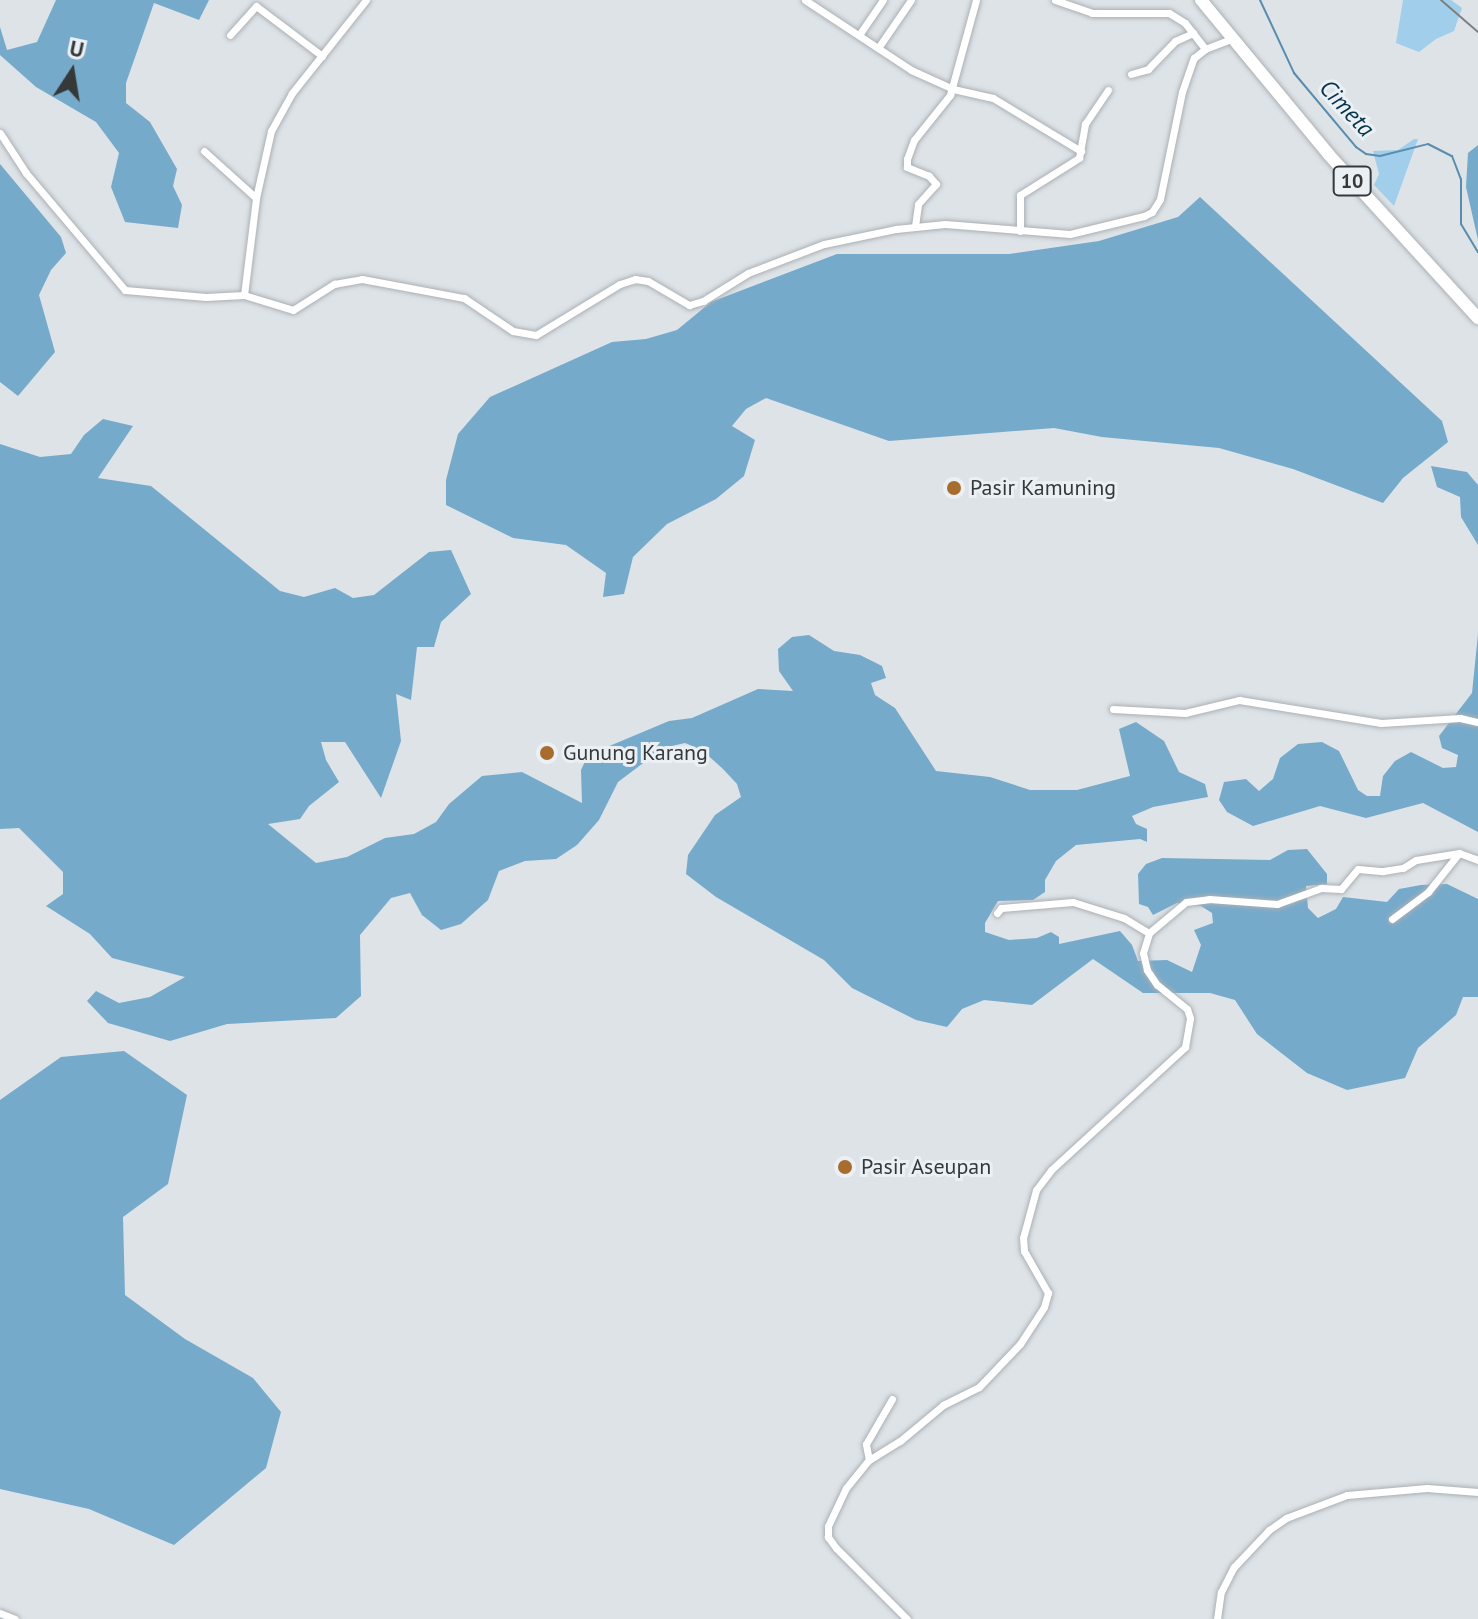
<!DOCTYPE html>
<html>
<head>
<meta charset="utf-8">
<style>
	body { margin:0 }
	#map { position:relative; width:1478px; height:1619px; overflow:hidden; background:#dde3e7; font-family:"PT Sans",sans-serif }
	div>[style] { position:absolute }
	.green>* { inset:0; background:#a1ceeb }
	.forest>* { inset:0; background:#76aacb }
	.stream>* { height:2px; margin:-1px; padding:0 1px; transform-origin:1px; border-radius:1px; background:#5a8dad }
	.roads { filter:drop-shadow(0 0 2px #abb0b4) drop-shadow(0 0 2px #abb0b4) }
	.minor>* { height:7px; margin:-3.5px; padding:0 3.5px; transform-origin:3.5px; border-radius:3.5px; background:#fff }
	.trunk>* { height:12px; margin:-6px; padding:0 6px; transform-origin:6px; border-radius:6px; background:#fff }
	.rail>* { height:2px; margin:-1px; padding:0 1px; transform-origin:1px; border-radius:1px; background:#7b7f81 }
	.dots>* { width:22px; height:22px; translate:-50% -50%; box-sizing:border-box; border:4px solid #eaf0f4; border-radius:50% }
	span { translate:-50% -50%; white-space:nowrap; text-align:center; line-height:1.15; -webkit-text-stroke:6px #eaf0f4; paint-order:stroke }
	.shield-label span { padding:2px 6px; background:#eaf0f4; border:2px solid; border-radius:6px; -webkit-text-stroke-width:0 }
	.shield-label { font-size:20px; color:#36393a; font-weight:700 }
	.poi-label { font-size:22px; color:#36393a }
	.left { translate:0 -50%; text-align:left }
	.water-label { font-size:24px; color:#05334a; font-style:italic }
	.north { position:absolute; left:32px; top:32px; width:80px; height:80px; -webkit-text-stroke:6px #eaf0f4; paint-order:stroke; rotate:12deg; font-size:22px; font-weight:700; line-height:32px; text-align:center; color:#36393a }
	.north::after { content:''; display:block; margin:auto; width:28px; height:36px; background:#36393a; clip-path:polygon(50% 0,100% 100%,50% 72%,0 100%) }
</style>
</head>
<body>
<div id="map">
	<div class="green">
		<div style="clip-path:polygon(1403px 0,1451px 0,1462px 8px,1454px 31px,1436px 39px,1419px 52px,1396px 43px)"></div>
		<div style="clip-path:polygon(1414px 139px,1418px 139px,1394px 206px,1374px 185px,1379px 174px,1373px 151px,1398px 150px)"></div>
	</div>
	<div class="forest">
		<div style="clip-path:polygon(56px 0,209px 0,199px 20px,154px 3px,126px 83px,126px 103px,150px 122px,177px 169px,173px 186px,182px 205px,178px 228px,125px 222px,111px 187px,119px 153px,96px 122px,36px 87px,0 55px,0 27px,7px 50px,37px 42px)"></div>
		<div style="clip-path:polygon(1478px 145px,1478px 240px,1466px 187px,1468px 153px)"></div>
		<div style="clip-path:polygon(0 164px,61px 237px,66px 253px,51px 270px,39px 295px,55px 352px,18px 396px,0 382px)"></div>
		<div style="clip-path:polygon(1200px 197px,1442px 421px,1448px 442px,1403px 478px,1383px 503px,1293px 469px,1219px 448px,1102px 437px,1054px 428px,889px 441px,766px 398px,746px 409px,732px 426px,755px 440px,744px 476px,716px 499px,667px 524px,633px 557px,624px 594px,603px 597px,606px 573px,566px 545px,513px 538px,446px 505px,446px 480px,458px 434px,490px 397px,612px 342px,646px 339px,677px 330px,711px 302px,837px 254px,1009px 254px,1099px 241px,1178px 217px)"></div>
		<div style="clip-path:polygon(103px 419px,133px 426px,98px 478px,151px 486px,280px 591px,304px 597px,335px 588px,353px 598px,374px 595px,429px 552px,451px 550px,471px 594px,441px 622px,434px 647px,417px 647px,411px 700px,396px 694px,401px 741px,381px 798px,345px 742px,321px 742px,326px 760px,339px 782px,309px 806px,300px 819px,268px 824px,316px 863px,347px 857px,385px 838px,414px 834px,436px 822px,449px 804px,482px 776px,522px 772px,582px 803px,581px 770px,588px 755px,669px 721px,692px 718px,758px 689px,793px 691px,779px 671px,778px 649px,792px 637px,809px 635px,834px 651px,860px 655px,882px 666px,886px 678px,871px 683px,875px 695px,895px 708px,936px 771px,990px 777px,1030px 790px,1077px 790px,1130px 776px,1119px 729px,1136px 722px,1164px 741px,1179px 772px,1205px 784px,1208px 797px,1153px 807px,1132px 816px,1136px 824px,1147px 829px,1147px 842px,1140px 839px,1076px 845px,1056px 861px,1045px 880px,1045px 892px,1033px 900px,998px 901px,985px 923px,985px 932px,1009px 940px,1037px 938px,1051px 932px,1059px 937px,1059px 944px,1120px 931px,1132px 945px,1138px 961px,1167px 960px,1192px 972px,1201px 945px,1194px 930px,1213px 923px,1212px 913px,1201px 906px,1177px 903px,1153px 915px,1148px 907px,1139px 904px,1138px 874px,1146px 864px,1162px 858px,1270px 860px,1288px 850px,1307px 849px,1327px 874px,1327px 884px,1306px 886px,1308px 908px,1318px 918px,1336px 909px,1343px 897px,1387px 902px,1399px 889px,1421px 885px,1447px 884px,1478px 899px,1478px 997px,1463px 997px,1456px 1015px,1418px 1048px,1405px 1078px,1347px 1090px,1307px 1073px,1257px 1034px,1235px 1000px,1210px 993px,1143px 993px,1093px 959px,1032px 1005px,984px 1000px,962px 1009px,947px 1027px,916px 1020px,852px 988px,824px 960px,716px 897px,686px 874px,688px 855px,715px 815px,741px 797px,737px 784px,723px 769px,702px 750px,685px 743px,663px 748px,618px 782px,599px 820px,577px 845px,556px 859px,525px 861px,499px 871px,488px 900px,461px 924px,441px 930px,422px 915px,410px 893px,391px 898px,360px 935px,361px 996px,336px 1018px,227px 1024px,170px 1041px,108px 1023px,87px 1001px,96px 991px,119px 1003px,150px 997px,185px 977px,112px 958px,90px 934px,46px 906px,63px 894px,63px 872px,19px 828px,0 829px,0 444px,40px 457px,71px 454px,84px 435px)"></div>
		<div style="clip-path:polygon(1431px 466px,1467px 472px,1478px 485px,1478px 545px,1461px 517px,1460px 497px,1437px 487px)"></div>
		<div style="clip-path:polygon(1478px 634px,1478px 832px,1423px 803px,1366px 818px,1320px 806px,1253px 826px,1227px 812px,1219px 800px,1224px 782px,1246px 779px,1259px 791px,1273px 779px,1280px 758px,1298px 744px,1322px 742px,1339px 751px,1358px 790px,1367px 796px,1380px 796px,1383px 776px,1395px 761px,1411px 752px,1443px 768px,1456px 767px,1458px 755px,1442px 748px,1439px 736px,1472px 693px)"></div>
		<div style="clip-path:polygon(124px 1051px,187px 1095px,168px 1184px,123px 1217px,125px 1295px,185px 1339px,253px 1378px,281px 1412px,266px 1468px,174px 1545px,89px 1509px,0 1489px,0 1100px,61px 1057px)"></div>
	</div>
	<div class="stream">
		<div style="left:1260px;top:0;width:81px;rotate:65deg"></div>
		<div style="left:1294px;top:73px;width:97px;rotate:50deg"></div>
		<div style="left:1356px;top:147px;width:12px;rotate:35deg"></div>
		<div style="left:1366px;top:154px;width:14px;rotate:8deg"></div>
		<div style="left:1380px;top:156px;width:49px;rotate:-14deg"></div>
		<div style="left:1428px;top:144px;width:27px;rotate:27deg"></div>
		<div style="left:1452px;top:156px;width:25px;rotate:69deg"></div>
		<div style="left:1461px;top:179px;width:45px;rotate:90deg"></div>
		<div style="left:1461px;top:224px;width:33px;rotate:59deg"></div>
	</div>
	<div class="roads">
		<div class="minor">
			<div style="left:805px;top:0;width:127px;rotate:33.4deg"></div>
			<div style="left:911px;top:70px;width:46px;rotate:24.3deg"></div>
			<div style="left:953px;top:89px;width:41px;rotate:12.7deg"></div>
			<div style="left:993px;top:98px;width:103px;rotate:31.1deg"></div>
			<div style="left:1055px;top:0;width:39px;rotate:19deg"></div>
			<div style="left:1092px;top:13px;width:77px"></div>
			<div style="left:1169px;top:13px;width:19px;rotate:32deg"></div>
			<div style="left:1185px;top:23px;width:33px;rotate:52deg"></div>
			<div style="left:230px;top:35px;width:39px;rotate:-48deg"></div>
			<div style="left:256px;top:6px;width:83px;rotate:37.1deg"></div>
			<div style="left:859px;top:35px;width:42px;rotate:-55.6deg"></div>
			<div style="left:878px;top:48px;width:58px;rotate:-55.5deg"></div>
			<div style="left:1131px;top:74px;width:18px;rotate:-16deg"></div>
			<div style="left:1148px;top:69px;width:39px;rotate:-46deg"></div>
			<div style="left:1175px;top:41px;width:20px;rotate:-24deg"></div>
			<div style="left:0;top:133px;width:48px;rotate:57deg"></div>
			<div style="left:26px;top:173px;width:153px;rotate:49.8deg"></div>
			<div style="left:125px;top:290px;width:81px;rotate:4.9deg"></div>
			<div style="left:206px;top:297px;width:38px;rotate:-3deg"></div>
			<div style="left:244px;top:295px;width:51px;rotate:17deg"></div>
			<div style="left:293px;top:310px;width:49px;rotate:-32.4deg"></div>
			<div style="left:334px;top:284px;width:28px;rotate:-10deg"></div>
			<div style="left:362px;top:279px;width:104px;rotate:10.6deg"></div>
			<div style="left:464px;top:298px;width:59px;rotate:34deg"></div>
			<div style="left:513px;top:331px;width:23px;rotate:10deg"></div>
			<div style="left:536px;top:335px;width:98px;rotate:-31.3deg"></div>
			<div style="left:620px;top:284px;width:16px;rotate:-18deg"></div>
			<div style="left:635px;top:279px;width:13px;rotate:9deg"></div>
			<div style="left:648px;top:281px;width:48px;rotate:30.3deg"></div>
			<div style="left:689px;top:305px;width:15px;rotate:-16deg"></div>
			<div style="left:703px;top:301px;width:53px;rotate:-31.9deg"></div>
			<div style="left:748px;top:273px;width:81px;rotate:-20.9deg"></div>
			<div style="left:824px;top:244px;width:74px;rotate:-11.8deg"></div>
			<div style="left:896px;top:229px;width:49px;rotate:-5.8deg"></div>
			<div style="left:945px;top:224px;width:125px;rotate:4.6deg"></div>
			<div style="left:1070px;top:234px;width:76px;rotate:-13.7deg"></div>
			<div style="left:1144px;top:216px;width:9px;rotate:-27deg"></div>
			<div style="left:1152px;top:212px;width:15px;rotate:-58deg"></div>
			<div style="left:1160px;top:199px;width:109px;rotate:-78.4deg"></div>
			<div style="left:1182px;top:92px;width:36px;rotate:-71deg"></div>
			<div style="left:1194px;top:58px;width:14px;rotate:-39deg"></div>
			<div style="left:1205px;top:49px;width:30px;rotate:-21deg"></div>
			<div style="left:204px;top:151px;width:70px;rotate:42.1deg"></div>
			<div style="left:915px;top:226px;width:22px;rotate:-82deg"></div>
			<div style="left:918px;top:204px;width:27px;rotate:-48deg"></div>
			<div style="left:936px;top:184px;width:11px;rotate:-131deg"></div>
			<div style="left:929px;top:176px;width:24px;rotate:-158deg"></div>
			<div style="left:907px;top:167px;width:8px;rotate:-90deg"></div>
			<div style="left:907px;top:159px;width:20px;rotate:-70deg"></div>
			<div style="left:914px;top:140px;width:58px;rotate:-51.3deg"></div>
			<div style="left:950px;top:95px;width:98px;rotate:-74.7deg"></div>
			<div style="left:1020px;top:231px;width:36px;rotate:-90deg"></div>
			<div style="left:1020px;top:195px;width:70px;rotate:-32.1deg"></div>
			<div style="left:1079px;top:158px;width:35px;rotate:-80deg"></div>
			<div style="left:1085px;top:124px;width:41px;rotate:-55.9deg"></div>
			<div style="left:244px;top:295px;width:98px;rotate:-82.9deg"></div>
			<div style="left:256px;top:198px;width:69px;rotate:-77.4deg"></div>
			<div style="left:271px;top:131px;width:43px;rotate:-61.1deg"></div>
			<div style="left:292px;top:93px;width:119px;rotate:-51.5deg"></div>
			<div style="left:1113px;top:709px;width:72px;rotate:3.2deg"></div>
			<div style="left:1185px;top:713px;width:56px;rotate:-13.5deg"></div>
			<div style="left:1239px;top:700px;width:144px;rotate:9.2deg"></div>
			<div style="left:1381px;top:723px;width:79px;rotate:-3.6deg"></div>
			<div style="left:1460px;top:718px;width:18px;rotate:13deg"></div>
			<div style="left:997px;top:913px;width:6px;rotate:-51deg"></div>
			<div style="left:1001px;top:908px;width:72px;rotate:-4.8deg"></div>
			<div style="left:1073px;top:902px;width:53px;rotate:17.4deg"></div>
			<div style="left:1124px;top:918px;width:29px;rotate:31deg"></div>
			<div style="left:1392px;top:919px;width:45px;rotate:-36.9deg"></div>
			<div style="left:1428px;top:892px;width:50px;rotate:-51.5deg"></div>
			<div style="left:869px;top:1460px;width:16px;rotate:-101deg"></div>
			<div style="left:866px;top:1444px;width:52px;rotate:-60deg"></div>
			<div style="left:0;top:1613px;width:16px;rotate:22deg"></div>
			<div style="left:907px;top:1619px;width:100px;rotate:-135deg"></div>
			<div style="left:836px;top:1548px;width:14px;rotate:-126deg"></div>
			<div style="left:828px;top:1537px;width:11px;rotate:-90deg"></div>
			<div style="left:828px;top:1526px;width:42px;rotate:-64.7deg"></div>
			<div style="left:846px;top:1488px;width:36px;rotate:-51deg"></div>
			<div style="left:869px;top:1460px;width:36px;rotate:-32deg"></div>
			<div style="left:900px;top:1441px;width:56px;rotate:-39.9deg"></div>
			<div style="left:943px;top:1405px;width:40px;rotate:-26.6deg"></div>
			<div style="left:979px;top:1387px;width:59px;rotate:-46.4deg"></div>
			<div style="left:1020px;top:1344px;width:44px;rotate:-57deg"></div>
			<div style="left:1044px;top:1307px;width:15px;rotate:-74deg"></div>
			<div style="left:1048px;top:1293px;width:48px;rotate:-119.7deg"></div>
			<div style="left:1024px;top:1251px;width:13px;rotate:-94deg"></div>
			<div style="left:1023px;top:1238px;width:50px;rotate:-74.8deg"></div>
			<div style="left:1036px;top:1190px;width:25px;rotate:-53deg"></div>
			<div style="left:1051px;top:1170px;width:182px;rotate:-42.5deg"></div>
			<div style="left:1185px;top:1047px;width:29px;rotate:-80deg"></div>
			<div style="left:1190px;top:1018px;width:9px;rotate:-108deg"></div>
			<div style="left:1187px;top:1009px;width:38px;rotate:-141deg"></div>
			<div style="left:1157px;top:985px;width:18px;rotate:-124deg"></div>
			<div style="left:1147px;top:970px;width:17px;rotate:-103deg"></div>
			<div style="left:1143px;top:953px;width:21px;rotate:-73deg"></div>
			<div style="left:1149px;top:933px;width:48px;rotate:-40deg"></div>
			<div style="left:1186px;top:902px;width:23px;rotate:-7deg"></div>
			<div style="left:1209px;top:899px;width:68px;rotate:4.2deg"></div>
			<div style="left:1277px;top:904px;width:47px;rotate:-20deg"></div>
			<div style="left:1321px;top:888px;width:20px;rotate:3deg"></div>
			<div style="left:1341px;top:889px;width:26px;rotate:-50deg"></div>
			<div style="left:1358px;top:869px;width:25px;rotate:5deg"></div>
			<div style="left:1383px;top:871px;width:20px;rotate:-9deg"></div>
			<div style="left:1403px;top:868px;width:15px;rotate:-32deg"></div>
			<div style="left:1416px;top:860px;width:44px;rotate:-9.2deg"></div>
			<div style="left:1459px;top:853px;width:20px;rotate:20deg"></div>
			<div style="left:1217px;top:1619px;width:27px;rotate:-82deg"></div>
			<div style="left:1221px;top:1592px;width:28px;rotate:-63deg"></div>
			<div style="left:1234px;top:1567px;width:51px;rotate:-46.6deg"></div>
			<div style="left:1269px;top:1530px;width:21px;rotate:-35deg"></div>
			<div style="left:1286px;top:1518px;width:65px;rotate:-20.7deg"></div>
			<div style="left:1347px;top:1495px;width:80px;rotate:-5deg"></div>
			<div style="left:1427px;top:1488px;width:51px;rotate:4.5deg"></div>
		</div>
		<div class="trunk">
			<div style="left:1201px;top:0;width:201px;rotate:50.4deg"></div>
			<div style="left:1329px;top:155px;width:221px;rotate:47.6deg"></div>
		</div>
	</div>
	<div class="rail">
		<div style="left:1441px;top:0;width:49px;rotate:40.9deg"></div>
	</div>
	<div class="dots">
		<div style="left:954px;top:488px;background:#a86c2e"></div>
		<div style="left:547px;top:753px;background:#a86c2e"></div>
		<div style="left:845px;top:1167px;background:#a86c2e"></div>
	</div>
	<div class="shield-label">
		<span style="left:1352px;top:181px">10</span>
	</div>
	<div class="poi-label">
		<span class="left" style="left:970px;top:488px">Pasir Kamuning</span>
		<span class="left" style="left:563px;top:753px">Gunung Karang</span>
		<span class="left" style="left:861px;top:1167px">Pasir Aseupan</span>
	</div>
	<div class="water-label">
		<span style="left:1347px;top:108px;rotate:47deg">Cimeta</span>
	</div>
	<div class="north">U</div>
</div>
</body>
</html>
